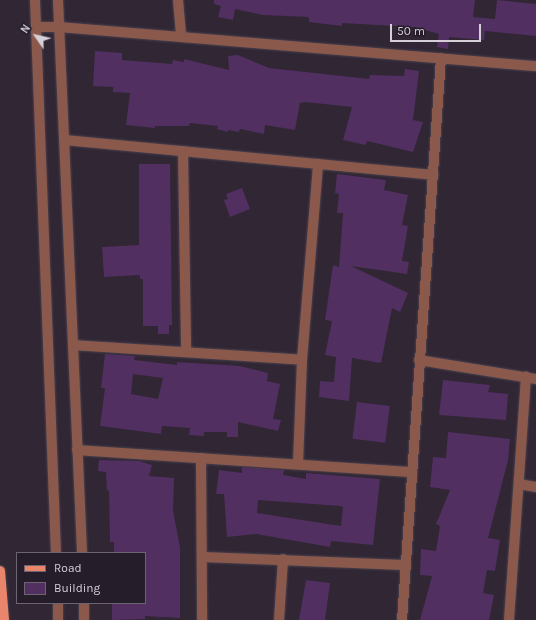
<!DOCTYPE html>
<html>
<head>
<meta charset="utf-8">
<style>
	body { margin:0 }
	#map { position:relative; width:536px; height:620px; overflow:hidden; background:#302634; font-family:Karla,sans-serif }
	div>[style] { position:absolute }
	.building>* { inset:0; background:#512f60; transform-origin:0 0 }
	.roads { filter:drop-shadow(0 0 1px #4a414e) drop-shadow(0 0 1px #4a414e) }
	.minor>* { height:10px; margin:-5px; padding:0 5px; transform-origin:5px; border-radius:5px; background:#8a594c }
	.major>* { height:10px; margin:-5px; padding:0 5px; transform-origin:5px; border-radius:5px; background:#e8856b }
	span { translate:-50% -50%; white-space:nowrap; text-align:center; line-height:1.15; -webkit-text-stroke:3px #261d2a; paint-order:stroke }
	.legend { position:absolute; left:16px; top:552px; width:130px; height:52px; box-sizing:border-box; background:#261d2a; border:1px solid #6c6470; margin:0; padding:5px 7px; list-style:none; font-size:12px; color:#d5cfd8 }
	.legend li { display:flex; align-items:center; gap:8px; height:20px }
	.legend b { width:20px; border:1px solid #6c6470 }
	.north { position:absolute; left:16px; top:16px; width:40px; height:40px; -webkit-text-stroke:3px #261d2a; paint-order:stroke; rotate:304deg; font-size:11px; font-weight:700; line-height:16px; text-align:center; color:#d5cfd8 }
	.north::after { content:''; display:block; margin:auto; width:14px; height:18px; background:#d5cfd8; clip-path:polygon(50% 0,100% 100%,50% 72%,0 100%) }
	.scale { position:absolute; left:390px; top:24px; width:91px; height:18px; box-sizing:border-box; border:2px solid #d5cfd8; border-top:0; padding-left:5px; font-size:12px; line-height:14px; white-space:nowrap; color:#d5cfd8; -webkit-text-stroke:3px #261d2a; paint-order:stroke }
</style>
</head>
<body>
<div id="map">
	<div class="building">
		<div style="clip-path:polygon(214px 0,475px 0,473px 17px,495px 19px,497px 0,536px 4px,536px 36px,485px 31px,484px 40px,449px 37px,448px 49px,437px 47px,439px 34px,414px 27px,342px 23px,342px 26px,309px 22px,309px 17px,263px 15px,235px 9px,233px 20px,218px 17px,221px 6px,214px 4px)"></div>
		<div style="clip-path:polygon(95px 51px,122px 53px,122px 60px,172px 64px,173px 60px,184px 62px,184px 59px,229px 70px,228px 56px,238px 55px,269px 68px,369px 79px,370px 75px,404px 76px,405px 69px,419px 71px,413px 120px,423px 122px,413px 152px,367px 141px,366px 145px,343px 140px,352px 107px,305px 102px,300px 103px,295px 130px,265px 125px,264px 134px,240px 129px,239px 132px,228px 130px,228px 132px,217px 129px,218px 126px,190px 123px,189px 126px,155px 126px,155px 128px,126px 125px,130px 93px,113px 92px,113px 87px,93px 86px)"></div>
		<div style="clip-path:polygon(139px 164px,170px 164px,172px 325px,169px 325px,169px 334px,158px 334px,158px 326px,143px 326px,143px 279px,140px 279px,140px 275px,104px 277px,102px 247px,139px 245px)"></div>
		<div style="clip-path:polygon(337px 174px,386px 180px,384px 190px,408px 195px,402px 225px,408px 226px,402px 261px,409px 262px,407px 274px,351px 266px,408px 293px,400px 312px,392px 308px,381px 363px,352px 358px,349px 401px,319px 397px,320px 381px,334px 382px,336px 357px,325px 355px,332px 321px,325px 320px,333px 265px,339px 267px,343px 213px,337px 213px,339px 194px,335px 193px)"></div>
		<div style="clip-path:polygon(242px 188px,250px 209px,230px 217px,224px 200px,228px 199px,226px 194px)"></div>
		<div style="clip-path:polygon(evenodd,105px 354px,135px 356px,134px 360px,177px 365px,177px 362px,240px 366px,268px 373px,267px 381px,280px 384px,273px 419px,281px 420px,278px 431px,238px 422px,238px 437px,227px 437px,227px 432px,204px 432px,204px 436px,189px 435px,190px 428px,162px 426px,161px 434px,100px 426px,105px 388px,101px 388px,105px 354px,133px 374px,163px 378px,158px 399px,131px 394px,133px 374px)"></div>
		<div style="clip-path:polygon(443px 380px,490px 385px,488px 392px,508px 394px,506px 420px,439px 415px)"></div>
		<div style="left:357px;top:402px;width:33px;height:37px;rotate:7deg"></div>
		<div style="clip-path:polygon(448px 432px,510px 439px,508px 460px,488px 538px,500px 540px,495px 571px,487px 570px,483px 593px,494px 595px,489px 620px,420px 620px,432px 576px,420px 575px,421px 549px,436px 551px,440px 526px,436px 524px,450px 490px,430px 487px,433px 457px,446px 458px)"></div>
		<div style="clip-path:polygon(99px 460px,139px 461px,152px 465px,149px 476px,174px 478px,173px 510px,180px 548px,180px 618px,145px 616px,145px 619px,112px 620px,112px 603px,145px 603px,145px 553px,114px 553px,114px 542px,110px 542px,109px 490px,107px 491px,106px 472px,98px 471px)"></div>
		<div style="clip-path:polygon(evenodd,242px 467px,284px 470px,283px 475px,306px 479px,306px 473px,380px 479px,373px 545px,331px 541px,330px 547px,256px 534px,227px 537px,224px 494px,216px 494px,219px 470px,242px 473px,242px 467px,258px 500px,340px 506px,343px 507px,341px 526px,257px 513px,258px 500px)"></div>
		<div style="clip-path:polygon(306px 580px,330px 583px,325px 620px,299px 620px)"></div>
	</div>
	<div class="roads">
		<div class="minor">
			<div style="left:35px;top:0;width:553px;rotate:87.83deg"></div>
			<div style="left:58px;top:0;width:554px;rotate:87.51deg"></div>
			<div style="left:178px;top:0;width:36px;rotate:85deg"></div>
			<div style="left:36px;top:27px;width:23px"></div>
			<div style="left:59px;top:27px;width:479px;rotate:4.7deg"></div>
			<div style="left:64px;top:140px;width:371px;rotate:5.4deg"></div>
			<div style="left:183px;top:151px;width:201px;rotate:89.1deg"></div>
			<div style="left:73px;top:345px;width:229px;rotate:3.7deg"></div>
			<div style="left:419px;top:360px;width:119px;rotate:9.2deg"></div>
			<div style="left:77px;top:450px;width:336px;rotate:3.8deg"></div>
			<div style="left:201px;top:458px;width:162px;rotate:89.6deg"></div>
			<div style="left:298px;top:464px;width:104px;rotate:-87.8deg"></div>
			<div style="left:302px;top:360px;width:197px;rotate:-85.3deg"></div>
			<div style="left:519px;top:484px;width:17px;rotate:10deg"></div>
			<div style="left:202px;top:557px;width:203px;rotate:2.3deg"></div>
			<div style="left:58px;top:603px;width:17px;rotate:90deg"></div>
			<div style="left:84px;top:603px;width:17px;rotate:90deg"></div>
			<div style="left:279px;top:620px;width:61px;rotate:-86.2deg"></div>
			<div style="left:402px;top:620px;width:563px;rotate:-86.03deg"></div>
			<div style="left:509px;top:620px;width:244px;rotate:-86deg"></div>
		</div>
		<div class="major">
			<div style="left:0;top:571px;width:49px;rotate:85.3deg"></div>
		</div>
	</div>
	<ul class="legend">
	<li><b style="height:5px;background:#e8856b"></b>Road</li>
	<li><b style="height:11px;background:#512f60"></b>Building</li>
	</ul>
	<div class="north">N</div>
	<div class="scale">50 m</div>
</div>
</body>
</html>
